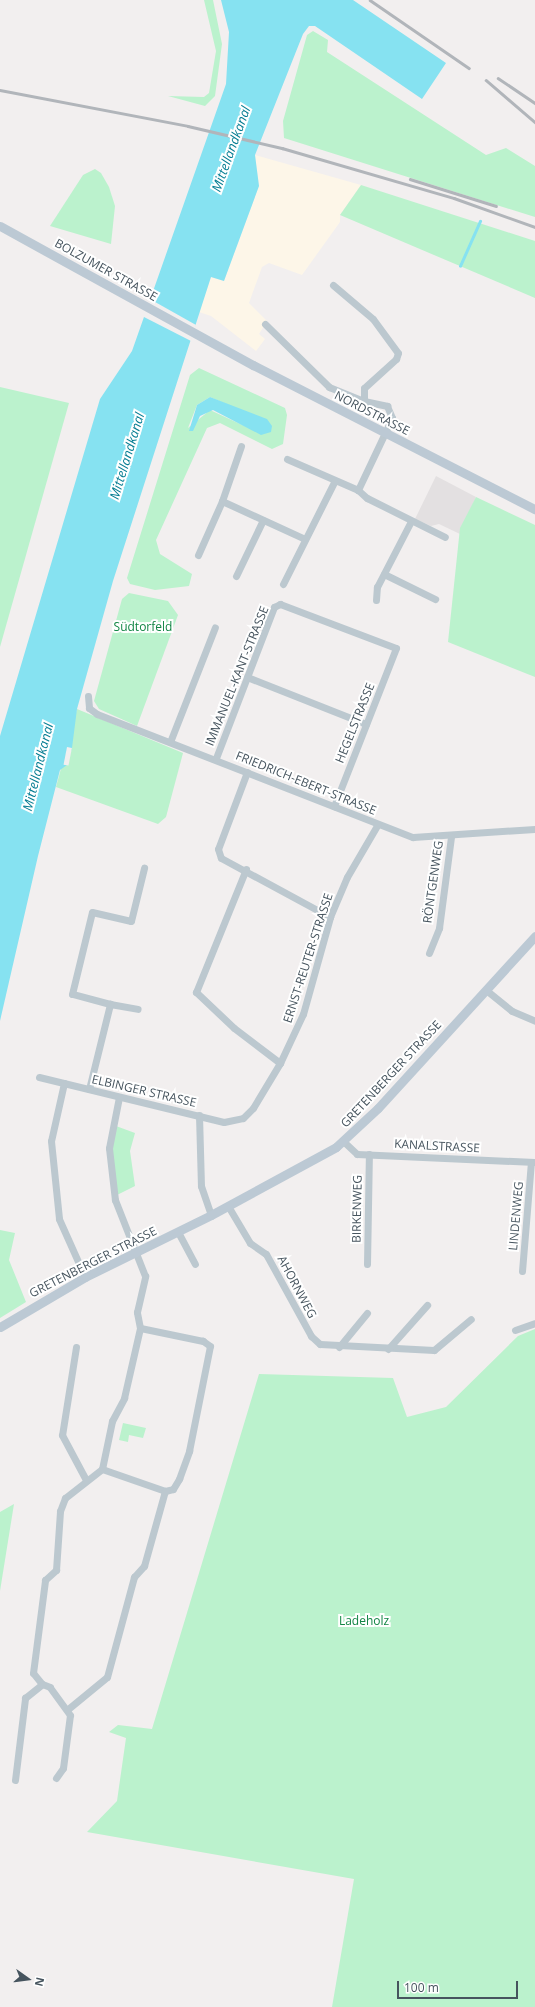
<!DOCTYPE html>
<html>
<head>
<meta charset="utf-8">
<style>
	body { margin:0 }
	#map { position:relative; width:535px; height:2007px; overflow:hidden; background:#f2efef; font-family:"Open Sans",sans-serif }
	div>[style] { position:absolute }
	.commercial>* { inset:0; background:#fdf6e8 }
	.education>* { inset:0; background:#e3e0e1 }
	.green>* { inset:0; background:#bbf2cd }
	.water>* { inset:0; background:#86e2f1 }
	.pier>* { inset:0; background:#f2efef; transform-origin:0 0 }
	.stream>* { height:2.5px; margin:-1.25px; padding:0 1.25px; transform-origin:1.25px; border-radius:1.25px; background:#86e2f1 }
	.minor>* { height:7px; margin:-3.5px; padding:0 3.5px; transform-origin:3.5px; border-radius:3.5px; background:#bcc8cf }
	.secondary>* { height:9px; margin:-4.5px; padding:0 4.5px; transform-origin:4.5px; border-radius:4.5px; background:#bcc9d4 }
	.rail>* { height:2.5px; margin:-1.25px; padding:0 1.25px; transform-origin:1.25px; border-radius:1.25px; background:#b1b5ba }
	span { translate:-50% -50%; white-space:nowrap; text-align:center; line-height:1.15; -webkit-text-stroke:4px #fff; paint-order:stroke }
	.street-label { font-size:12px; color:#46545e }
	.park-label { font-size:12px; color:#128544 }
	.water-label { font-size:13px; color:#077e93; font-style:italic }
	.north { position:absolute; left:8px; top:1959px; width:40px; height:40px; -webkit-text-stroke:3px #fff; paint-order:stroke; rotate:104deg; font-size:11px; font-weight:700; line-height:16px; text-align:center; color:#46545e }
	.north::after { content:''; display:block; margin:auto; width:14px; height:18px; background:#46545e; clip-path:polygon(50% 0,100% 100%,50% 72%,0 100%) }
	.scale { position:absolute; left:397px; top:1981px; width:121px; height:18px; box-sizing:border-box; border:2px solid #46545e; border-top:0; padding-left:5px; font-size:12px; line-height:14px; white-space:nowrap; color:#46545e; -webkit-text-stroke:3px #fff; paint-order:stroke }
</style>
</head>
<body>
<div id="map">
	<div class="commercial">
		<div style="clip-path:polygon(255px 155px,361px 185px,340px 215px,340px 222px,302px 275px,269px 263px,262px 267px,249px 303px,267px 321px,259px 334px,265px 339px,256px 351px,211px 316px,199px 312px,211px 277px,224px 281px,259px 186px)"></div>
	</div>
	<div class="education">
		<div style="clip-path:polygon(436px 476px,476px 497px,460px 534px,439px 524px,431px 526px,415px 519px)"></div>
	</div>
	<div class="green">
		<div style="clip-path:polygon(204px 0,213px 0,222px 44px,215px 96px,205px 106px,168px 96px,204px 97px,209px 93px,216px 51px)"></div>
		<div style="clip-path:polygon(313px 31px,328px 40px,327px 52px,486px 155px,506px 148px,535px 166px,535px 217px,284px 138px,283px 121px,307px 35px)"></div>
		<div style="clip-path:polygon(95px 169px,101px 173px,109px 187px,115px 206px,111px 244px,50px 226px,83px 175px)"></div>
		<div style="clip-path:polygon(361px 185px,535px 241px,535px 298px,340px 215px)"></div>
		<div style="clip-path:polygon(evenodd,199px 368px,285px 408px,287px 415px,283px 444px,272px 449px,220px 423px,207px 428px,156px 540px,160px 554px,192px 574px,189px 586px,155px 590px,130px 584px,127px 578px,190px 375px,199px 368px,210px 397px,256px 417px,264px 418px,253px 430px,210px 410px,188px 428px,197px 405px,210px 397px)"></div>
		<div style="clip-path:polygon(0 387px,69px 403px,0 647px)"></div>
		<div style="clip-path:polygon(476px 497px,535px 525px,535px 677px,448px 642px,460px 528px)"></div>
		<div style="clip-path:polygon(129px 593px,168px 601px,178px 615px,137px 726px,99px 709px,94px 701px,122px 599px)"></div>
		<div style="clip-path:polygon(77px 709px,183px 753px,166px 817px,158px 824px,56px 787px)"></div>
		<div style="clip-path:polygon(116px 1126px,135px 1133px,130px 1151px,135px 1186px,117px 1195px,111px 1146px)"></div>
		<div style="clip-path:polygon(0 1230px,15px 1233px,9px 1260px,26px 1302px,0 1318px)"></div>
		<div style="clip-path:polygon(535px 1329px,535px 2007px,332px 2007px,354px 1879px,87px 1832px,117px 1801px,126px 1738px,109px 1732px,118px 1725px,152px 1729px,259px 1374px,393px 1378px,407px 1417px,446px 1407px,518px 1336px)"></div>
		<div style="clip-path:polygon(123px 1423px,146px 1428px,143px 1438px,129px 1435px,128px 1442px,119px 1440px)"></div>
		<div style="clip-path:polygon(14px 1504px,0 1591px,0 1512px)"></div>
	</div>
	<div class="water">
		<div style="clip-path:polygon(221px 0,353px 0,446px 63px,422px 99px,315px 26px,309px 26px,303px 34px,255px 155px,259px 186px,224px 281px,211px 277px,113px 581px,77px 709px,72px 748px,67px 765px,60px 770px,38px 856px,0 1021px,0 736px,100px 399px,132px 351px,226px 84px,229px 32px)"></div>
		<div style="clip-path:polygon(210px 397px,267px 419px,272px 426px,271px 432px,261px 435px,213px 410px,200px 416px,193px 431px,189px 431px,197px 405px)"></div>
	</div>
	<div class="pier">
		<div style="clip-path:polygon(148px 298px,196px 325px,191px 341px,142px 316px)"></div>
		<div style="left:67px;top:747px;width:5px;height:18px;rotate:11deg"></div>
	</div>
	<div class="stream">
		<div style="left:460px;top:266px;width:49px;rotate:-66deg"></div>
	</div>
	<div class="minor">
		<div style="left:333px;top:285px;width:52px;rotate:40.4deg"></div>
		<div style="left:373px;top:319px;width:42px;rotate:53.7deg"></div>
		<div style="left:398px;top:353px;width:6px;rotate:108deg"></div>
		<div style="left:396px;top:359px;width:43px;rotate:137.8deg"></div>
		<div style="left:364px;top:388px;width:13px;rotate:90deg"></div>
		<div style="left:364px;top:401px;width:24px;rotate:12deg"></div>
		<div style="left:387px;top:406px;width:13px;rotate:67deg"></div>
		<div style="left:392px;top:418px;width:80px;rotate:115.3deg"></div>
		<div style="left:265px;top:324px;width:90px;rotate:44.5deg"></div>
		<div style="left:329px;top:387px;width:38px;rotate:22deg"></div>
		<div style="left:241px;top:446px;width:58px;rotate:109.1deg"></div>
		<div style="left:222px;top:501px;width:91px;rotate:24.6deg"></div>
		<div style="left:287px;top:459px;width:77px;rotate:23.6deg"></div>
		<div style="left:358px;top:490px;width:12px;rotate:42deg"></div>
		<div style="left:367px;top:498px;width:87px;rotate:26.6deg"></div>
		<div style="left:198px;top:555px;width:59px;rotate:-66deg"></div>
		<div style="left:384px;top:574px;width:57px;rotate:26.1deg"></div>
		<div style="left:236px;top:576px;width:62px;rotate:-64.3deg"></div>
		<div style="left:283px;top:584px;width:114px;rotate:-63.4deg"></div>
		<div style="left:376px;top:600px;width:13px;rotate:-86deg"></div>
		<div style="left:377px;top:587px;width:74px;rotate:-62.7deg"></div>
		<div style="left:247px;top:677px;width:128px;rotate:21.6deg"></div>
		<div style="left:88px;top:696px;width:12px;rotate:85deg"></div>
		<div style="left:89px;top:708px;width:10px;rotate:37deg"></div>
		<div style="left:97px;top:714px;width:339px;rotate:21.3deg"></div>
		<div style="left:413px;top:837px;width:122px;rotate:-3.8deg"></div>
		<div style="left:170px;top:742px;width:123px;rotate:-68.6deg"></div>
		<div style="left:216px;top:758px;width:162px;rotate:-69deg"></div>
		<div style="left:274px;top:607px;width:7px;rotate:-27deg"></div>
		<div style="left:280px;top:604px;width:124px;rotate:20.8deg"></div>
		<div style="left:396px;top:648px;width:170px;rotate:111.4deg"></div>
		<div style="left:247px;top:772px;width:82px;rotate:110.6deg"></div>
		<div style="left:218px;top:849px;width:9px;rotate:72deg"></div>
		<div style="left:221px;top:858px;width:124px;rotate:28.4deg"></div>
		<div style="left:246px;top:869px;width:133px;rotate:112.1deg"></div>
		<div style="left:196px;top:992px;width:52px;rotate:43.5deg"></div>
		<div style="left:234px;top:1028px;width:58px;rotate:37.3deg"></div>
		<div style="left:429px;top:953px;width:27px;rotate:-68deg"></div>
		<div style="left:439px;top:928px;width:92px;rotate:-82.5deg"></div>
		<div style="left:486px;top:990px;width:33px;rotate:39deg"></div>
		<div style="left:512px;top:1011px;width:25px;rotate:23deg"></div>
		<div style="left:110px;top:1004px;width:28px;rotate:10deg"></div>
		<div style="left:39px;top:1077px;width:190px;rotate:13.7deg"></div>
		<div style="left:224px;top:1122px;width:19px;rotate:-12deg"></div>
		<div style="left:243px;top:1118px;width:14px;rotate:-45deg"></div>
		<div style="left:253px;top:1108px;width:52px;rotate:-59deg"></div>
		<div style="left:280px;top:1063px;width:54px;rotate:-64.9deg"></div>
		<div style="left:303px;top:1014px;width:101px;rotate:-74.4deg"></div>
		<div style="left:330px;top:917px;width:43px;rotate:-67deg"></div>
		<div style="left:347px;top:877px;width:61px;rotate:-59.7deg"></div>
		<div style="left:64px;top:1083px;width:59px;rotate:102.6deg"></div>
		<div style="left:51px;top:1141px;width:78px;rotate:84.1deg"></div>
		<div style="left:59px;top:1219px;width:64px;rotate:65.9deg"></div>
		<div style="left:89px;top:1089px;width:88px;rotate:-76.1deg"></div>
		<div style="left:110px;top:1004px;width:39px;rotate:-165deg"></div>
		<div style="left:72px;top:994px;width:84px;rotate:-76.3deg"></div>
		<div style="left:92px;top:912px;width:40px;rotate:13deg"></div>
		<div style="left:131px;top:921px;width:55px;rotate:-76.2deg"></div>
		<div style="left:199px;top:1115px;width:71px;rotate:88.4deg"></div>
		<div style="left:201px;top:1186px;width:31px;rotate:71deg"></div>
		<div style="left:343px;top:1141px;width:19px;rotate:43deg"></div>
		<div style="left:357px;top:1154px;width:178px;rotate:2.6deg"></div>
		<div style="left:228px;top:1206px;width:43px;rotate:59.3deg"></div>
		<div style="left:250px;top:1243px;width:19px;rotate:35deg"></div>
		<div style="left:266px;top:1254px;width:94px;rotate:61.2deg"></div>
		<div style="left:311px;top:1336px;width:12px;rotate:42deg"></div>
		<div style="left:320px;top:1344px;width:114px;rotate:3deg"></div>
		<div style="left:434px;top:1350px;width:48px;rotate:-40deg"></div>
		<div style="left:178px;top:1232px;width:36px;rotate:62deg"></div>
		<div style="left:367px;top:1264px;width:110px;rotate:-89deg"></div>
		<div style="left:522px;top:1271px;width:109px;rotate:-85.3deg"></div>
		<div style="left:515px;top:1330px;width:21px;rotate:-19deg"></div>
		<div style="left:76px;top:1347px;width:89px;rotate:99deg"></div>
		<div style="left:62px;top:1435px;width:51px;rotate:61.9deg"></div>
		<div style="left:339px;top:1347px;width:44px;rotate:-50.5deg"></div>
		<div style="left:388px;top:1349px;width:59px;rotate:-48.4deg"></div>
		<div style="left:102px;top:1469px;width:67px;rotate:19.2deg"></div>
		<div style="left:165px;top:1491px;width:8px;rotate:-14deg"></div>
		<div style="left:173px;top:1489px;width:12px;rotate:-59deg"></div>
		<div style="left:179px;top:1479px;width:30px;rotate:-70deg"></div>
		<div style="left:189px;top:1451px;width:107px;rotate:-78.7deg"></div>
		<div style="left:210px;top:1346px;width:9px;rotate:-144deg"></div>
		<div style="left:203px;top:1341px;width:64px;rotate:-168.3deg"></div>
		<div style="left:68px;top:1709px;width:50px;rotate:-39.4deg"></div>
		<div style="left:107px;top:1677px;width:104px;rotate:-74.9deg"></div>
		<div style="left:134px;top:1577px;width:15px;rotate:-48deg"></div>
		<div style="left:144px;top:1566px;width:78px;rotate:-74.4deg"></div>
		<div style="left:56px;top:1778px;width:12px;rotate:-55deg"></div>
		<div style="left:63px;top:1768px;width:53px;rotate:-82.5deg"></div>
		<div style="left:70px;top:1715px;width:34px;rotate:-126deg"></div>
		<div style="left:50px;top:1687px;width:9px;rotate:-159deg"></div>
		<div style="left:42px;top:1684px;width:14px;rotate:-129deg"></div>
		<div style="left:33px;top:1673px;width:94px;rotate:-82.6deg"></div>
		<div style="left:45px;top:1580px;width:15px;rotate:-42deg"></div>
		<div style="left:56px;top:1570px;width:59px;rotate:-86.1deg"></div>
		<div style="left:60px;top:1511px;width:14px;rotate:-69deg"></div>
		<div style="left:65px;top:1498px;width:47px;rotate:-38.1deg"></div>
		<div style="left:102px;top:1469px;width:49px;rotate:-78.2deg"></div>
		<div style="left:112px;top:1421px;width:26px;rotate:-62deg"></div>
		<div style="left:124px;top:1398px;width:72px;rotate:-77.1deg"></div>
		<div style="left:140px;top:1328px;width:16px;rotate:-101deg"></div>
		<div style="left:137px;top:1312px;width:37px;rotate:-77deg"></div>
		<div style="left:145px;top:1276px;width:82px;rotate:-111.5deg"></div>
		<div style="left:115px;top:1200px;width:52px;rotate:-96.6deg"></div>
		<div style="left:109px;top:1148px;width:52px;rotate:-78.9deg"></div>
		<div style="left:15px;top:1780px;width:83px;rotate:-83deg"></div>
		<div style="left:25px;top:1698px;width:22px;rotate:-39deg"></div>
	</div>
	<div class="secondary">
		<div style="left:0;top:226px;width:289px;rotate:28.8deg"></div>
		<div style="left:253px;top:365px;width:317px;rotate:27.1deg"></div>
		<div style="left:0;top:1327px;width:99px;rotate:-30.5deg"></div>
		<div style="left:85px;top:1277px;width:140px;rotate:-26.2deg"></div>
		<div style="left:211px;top:1215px;width:142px;rotate:-28.5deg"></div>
		<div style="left:336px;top:1147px;width:57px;rotate:-42.9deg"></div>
		<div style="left:378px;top:1108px;width:233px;rotate:-47.6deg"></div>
	</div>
	<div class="rail">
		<div style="left:370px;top:0;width:120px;rotate:34.5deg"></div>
		<div style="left:498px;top:78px;width:45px;rotate:34deg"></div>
		<div style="left:486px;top:80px;width:65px;rotate:40.6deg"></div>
		<div style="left:0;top:90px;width:191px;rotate:10.8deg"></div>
		<div style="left:188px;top:126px;width:97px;rotate:13.2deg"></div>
		<div style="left:282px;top:148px;width:179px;rotate:16.2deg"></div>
		<div style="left:454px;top:198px;width:86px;rotate:19.7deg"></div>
		<div style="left:410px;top:179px;width:90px;rotate:17.4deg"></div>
	</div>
	<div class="street-label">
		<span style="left:106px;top:270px;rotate:29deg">BOLZUMER STRASSE</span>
		<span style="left:372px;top:413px;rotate:27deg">NORDSTRASSE</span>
		<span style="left:237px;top:676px;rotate:-68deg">IMMANUEL-KANT-STRASSE</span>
		<span style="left:355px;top:723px;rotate:-68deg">HEGELSTRASSE</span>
		<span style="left:306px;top:783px;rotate:22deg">FRIEDRICH-EBERT-STRASSE</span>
		<span style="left:433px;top:882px;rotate:-82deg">RÖNTGENWEG</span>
		<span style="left:308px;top:958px;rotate:-72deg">ERNST-REUTER-STRASSE</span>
		<span style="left:391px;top:1074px;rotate:-47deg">GRETENBERGER STRASSE</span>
		<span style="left:144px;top:1091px;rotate:13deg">ELBINGER STRASSE</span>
		<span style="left:437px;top:1146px;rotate:3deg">KANALSTRASSE</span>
		<span style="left:357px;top:1209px;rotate:-89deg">BIRKENWEG</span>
		<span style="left:516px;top:1216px;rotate:-85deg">LINDENWEG</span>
		<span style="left:93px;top:1262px;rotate:-27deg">GRETENBERGER STRASSE</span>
		<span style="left:297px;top:1287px;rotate:62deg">AHORNWEG</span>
	</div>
	<div class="park-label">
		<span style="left:143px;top:627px">Südtorfeld</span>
		<span style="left:364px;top:1621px">Ladeholz</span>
	</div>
	<div class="water-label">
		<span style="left:231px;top:149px;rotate:-70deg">Mittellandkanal</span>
		<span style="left:127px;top:456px;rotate:-73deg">Mittellandkanal</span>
		<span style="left:38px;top:767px;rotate:-76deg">Mittellandkanal</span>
	</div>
	<div class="north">N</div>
	<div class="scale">100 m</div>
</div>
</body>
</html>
